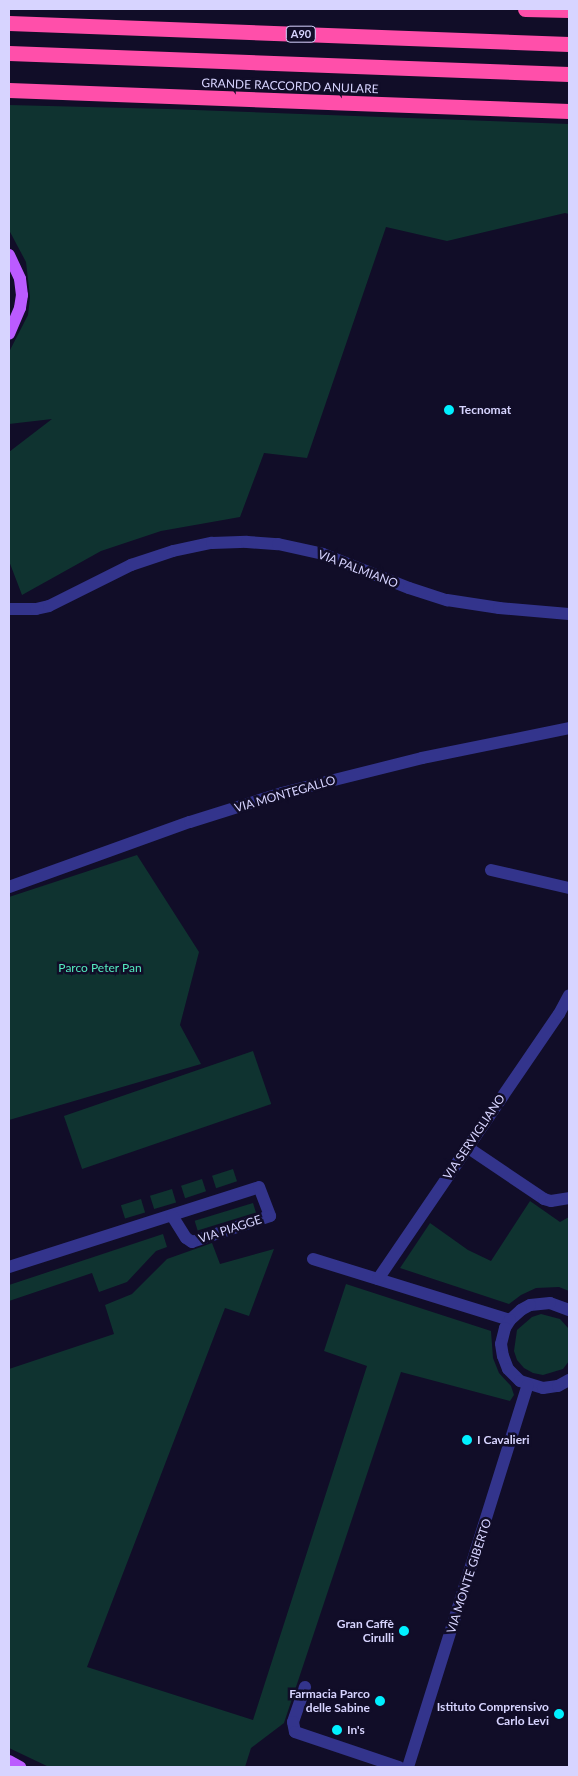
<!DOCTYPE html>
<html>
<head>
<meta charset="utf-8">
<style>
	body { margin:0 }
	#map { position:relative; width:578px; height:1776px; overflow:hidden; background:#110d28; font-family:Lato,sans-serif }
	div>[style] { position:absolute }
	.green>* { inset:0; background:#0f3330; transform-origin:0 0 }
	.minor>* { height:12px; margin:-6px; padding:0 6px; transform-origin:6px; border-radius:6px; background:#33348c }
	.major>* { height:12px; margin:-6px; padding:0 6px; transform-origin:6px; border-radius:6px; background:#bb5bff }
	.highway>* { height:15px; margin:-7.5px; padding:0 7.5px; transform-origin:7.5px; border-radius:7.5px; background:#ff4faa }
	.dots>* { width:14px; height:14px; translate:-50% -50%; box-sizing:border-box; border:2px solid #110d28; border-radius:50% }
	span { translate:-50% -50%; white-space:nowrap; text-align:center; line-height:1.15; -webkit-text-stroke:5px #110d28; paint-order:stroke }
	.shield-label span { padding:1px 4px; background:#110d28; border:1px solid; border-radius:4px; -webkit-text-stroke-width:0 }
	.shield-label { font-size:11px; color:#d7d4ff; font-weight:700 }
	.street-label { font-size:12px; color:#d7d4ff }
	.poi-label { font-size:12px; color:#d7d4ff; font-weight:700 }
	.left { translate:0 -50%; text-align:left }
	.right { translate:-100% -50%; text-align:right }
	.park-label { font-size:12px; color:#54ebbf }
	.frame { position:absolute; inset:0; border:10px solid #d7d4ff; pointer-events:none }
</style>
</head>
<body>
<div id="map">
	<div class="green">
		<div style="clip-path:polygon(9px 105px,168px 109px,569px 124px,569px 214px,565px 213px,447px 241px,386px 227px,307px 458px,264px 453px,240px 517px,161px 531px,101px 551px,22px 595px,9px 561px,9px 452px,52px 419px,9px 424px,9px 352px,28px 315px,30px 297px,26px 262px,9px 230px)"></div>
		<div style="clip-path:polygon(137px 855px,199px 952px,180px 1025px,201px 1064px,9px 1120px,9px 897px)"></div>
		<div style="left:253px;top:1051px;width:56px;height:200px;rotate:71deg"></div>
		<div style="left:233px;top:1169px;width:13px;height:22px;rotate:72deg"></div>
		<div style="left:202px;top:1179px;width:13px;height:22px;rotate:72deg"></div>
		<div style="left:172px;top:1189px;width:14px;height:23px;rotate:73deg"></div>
		<div style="left:141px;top:1199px;width:14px;height:21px;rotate:73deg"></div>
		<div style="clip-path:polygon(530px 1201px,560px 1222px,569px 1217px,569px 1291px,559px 1287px,536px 1288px,521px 1295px,509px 1304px,400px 1268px,430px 1223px,468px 1250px,491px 1261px)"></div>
		<div style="left:253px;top:1203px;width:10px;height:61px;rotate:73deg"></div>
		<div style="clip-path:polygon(163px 1234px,167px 1247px,156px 1251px,127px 1282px,99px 1292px,92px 1273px,9px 1301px,9px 1285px)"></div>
		<div style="clip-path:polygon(212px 1243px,220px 1264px,274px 1249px,249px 1316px,225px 1308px,87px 1667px,253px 1720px,367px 1366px,324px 1351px,346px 1284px,491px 1331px,493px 1358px,499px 1373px,511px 1386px,514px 1395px,510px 1401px,401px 1372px,284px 1723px,251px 1748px,245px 1767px,49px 1767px,9px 1748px,9px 1369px,114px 1334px,105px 1305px,132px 1294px,167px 1259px)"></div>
		<div style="clip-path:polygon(541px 1314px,560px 1319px,569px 1329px,569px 1361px,563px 1369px,543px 1375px,533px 1373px,524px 1368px,517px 1360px,514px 1351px,517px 1330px,532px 1317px)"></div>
	</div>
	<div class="minor">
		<div style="left:9px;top:609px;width:27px"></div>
		<div style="left:36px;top:609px;width:13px;rotate:-13deg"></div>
		<div style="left:49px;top:606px;width:92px;rotate:-26.6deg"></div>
		<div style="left:131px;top:565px;width:44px;rotate:-18.4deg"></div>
		<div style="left:173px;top:551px;width:40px;rotate:-12deg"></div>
		<div style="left:212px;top:543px;width:35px;rotate:-2deg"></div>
		<div style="left:247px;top:542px;width:31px;rotate:4deg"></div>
		<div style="left:278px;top:544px;width:46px;rotate:12.5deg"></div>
		<div style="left:323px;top:554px;width:92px;rotate:21.6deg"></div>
		<div style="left:409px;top:588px;width:40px;rotate:18deg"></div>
		<div style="left:447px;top:600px;width:53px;rotate:8.7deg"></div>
		<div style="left:499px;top:608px;width:70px;rotate:4.9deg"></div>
		<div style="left:491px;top:870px;width:80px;rotate:13deg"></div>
		<div style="left:9px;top:887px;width:192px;rotate:-19.8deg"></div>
		<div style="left:190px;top:822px;width:96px;rotate:-17.5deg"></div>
		<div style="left:282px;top:793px;width:144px;rotate:-14deg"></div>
		<div style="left:422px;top:758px;width:150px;rotate:-11.5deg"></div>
		<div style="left:467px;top:1147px;width:93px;rotate:34deg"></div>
		<div style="left:544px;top:1199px;width:7px;rotate:16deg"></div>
		<div style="left:551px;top:1201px;width:18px;rotate:-9deg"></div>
		<div style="left:313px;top:1259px;width:206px;rotate:17.2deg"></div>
		<div style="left:9px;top:1267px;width:262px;rotate:-17.7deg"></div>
		<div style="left:259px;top:1187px;width:31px;rotate:69deg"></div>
		<div style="left:270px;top:1216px;width:82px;rotate:161.6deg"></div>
		<div style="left:192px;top:1242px;width:7px;rotate:-146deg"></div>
		<div style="left:186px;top:1238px;width:26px;rotate:-122deg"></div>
		<div style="left:378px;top:1279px;width:321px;rotate:-55.7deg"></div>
		<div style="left:559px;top:1014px;width:21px;rotate:-62deg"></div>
		<div style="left:569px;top:1310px;width:20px;rotate:-160deg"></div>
		<div style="left:550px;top:1303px;width:20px;rotate:174deg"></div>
		<div style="left:530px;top:1305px;width:10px;rotate:151deg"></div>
		<div style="left:521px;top:1310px;width:15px;rotate:138deg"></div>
		<div style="left:510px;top:1320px;width:9px;rotate:122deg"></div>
		<div style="left:505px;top:1328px;width:16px;rotate:104deg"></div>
		<div style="left:501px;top:1344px;width:12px;rotate:81deg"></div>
		<div style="left:503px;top:1356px;width:14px;rotate:69deg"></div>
		<div style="left:508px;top:1369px;width:17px;rotate:45deg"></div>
		<div style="left:520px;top:1381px;width:24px;rotate:17deg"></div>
		<div style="left:543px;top:1388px;width:15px;rotate:-8deg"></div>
		<div style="left:558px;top:1386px;width:13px;rotate:-29deg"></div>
		<div style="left:305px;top:1687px;width:37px;rotate:109deg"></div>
		<div style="left:293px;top:1722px;width:10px;rotate:79deg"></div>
		<div style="left:295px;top:1732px;width:110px;rotate:18.6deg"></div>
		<div style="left:408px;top:1767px;width:400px;rotate:-72.6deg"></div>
	</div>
	<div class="major">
		<div style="left:9px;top:255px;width:26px;rotate:65deg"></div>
		<div style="left:20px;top:279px;width:16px;rotate:83deg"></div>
		<div style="left:22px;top:295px;width:13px;rotate:99deg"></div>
		<div style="left:20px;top:308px;width:28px;rotate:113deg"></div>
		<div style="left:9px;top:1761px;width:13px;rotate:29deg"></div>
	</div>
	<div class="highway">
		<div style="left:525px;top:9px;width:44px;rotate:1.3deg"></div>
		<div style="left:9px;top:23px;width:560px;rotate:2.15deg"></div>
		<div style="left:9px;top:53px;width:560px;rotate:2.15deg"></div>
		<div style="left:9px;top:90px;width:560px;rotate:2.15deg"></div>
	</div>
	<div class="dots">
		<div style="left:449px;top:410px;background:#00f0ff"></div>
		<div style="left:467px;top:1440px;background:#00f0ff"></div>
		<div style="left:404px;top:1631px;background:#00f0ff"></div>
		<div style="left:380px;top:1701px;background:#00f0ff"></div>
		<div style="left:559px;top:1714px;background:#00f0ff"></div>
		<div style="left:337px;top:1730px;background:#00f0ff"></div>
	</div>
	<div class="shield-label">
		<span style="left:301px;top:34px">A90</span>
	</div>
	<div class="street-label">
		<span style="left:290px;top:86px;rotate:2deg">GRANDE RACCORDO ANULARE</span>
		<span style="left:358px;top:569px;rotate:21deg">VIA PALMIANO</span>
		<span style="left:285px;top:794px;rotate:-16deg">VIA MONTEGALLO</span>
		<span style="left:474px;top:1137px;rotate:-56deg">VIA SERVIGLIANO</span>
		<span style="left:230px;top:1229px;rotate:-18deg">VIA PIAGGE</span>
		<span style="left:469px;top:1576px;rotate:-72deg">VIA MONTE GIBERTO</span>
	</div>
	<div class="poi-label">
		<span class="left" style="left:459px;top:410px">Tecnomat</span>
		<span class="left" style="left:477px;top:1440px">I Cavalieri</span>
		<span class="right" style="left:394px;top:1631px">Gran Caffè<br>Cirulli</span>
		<span class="right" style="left:370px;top:1701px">Farmacia Parco<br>delle Sabine</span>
		<span class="right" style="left:549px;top:1714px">Istituto Comprensivo<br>Carlo Levi</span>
		<span class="left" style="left:347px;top:1730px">In's</span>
	</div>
	<div class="park-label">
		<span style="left:100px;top:968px">Parco Peter Pan</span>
	</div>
	<div class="frame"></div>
</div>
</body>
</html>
